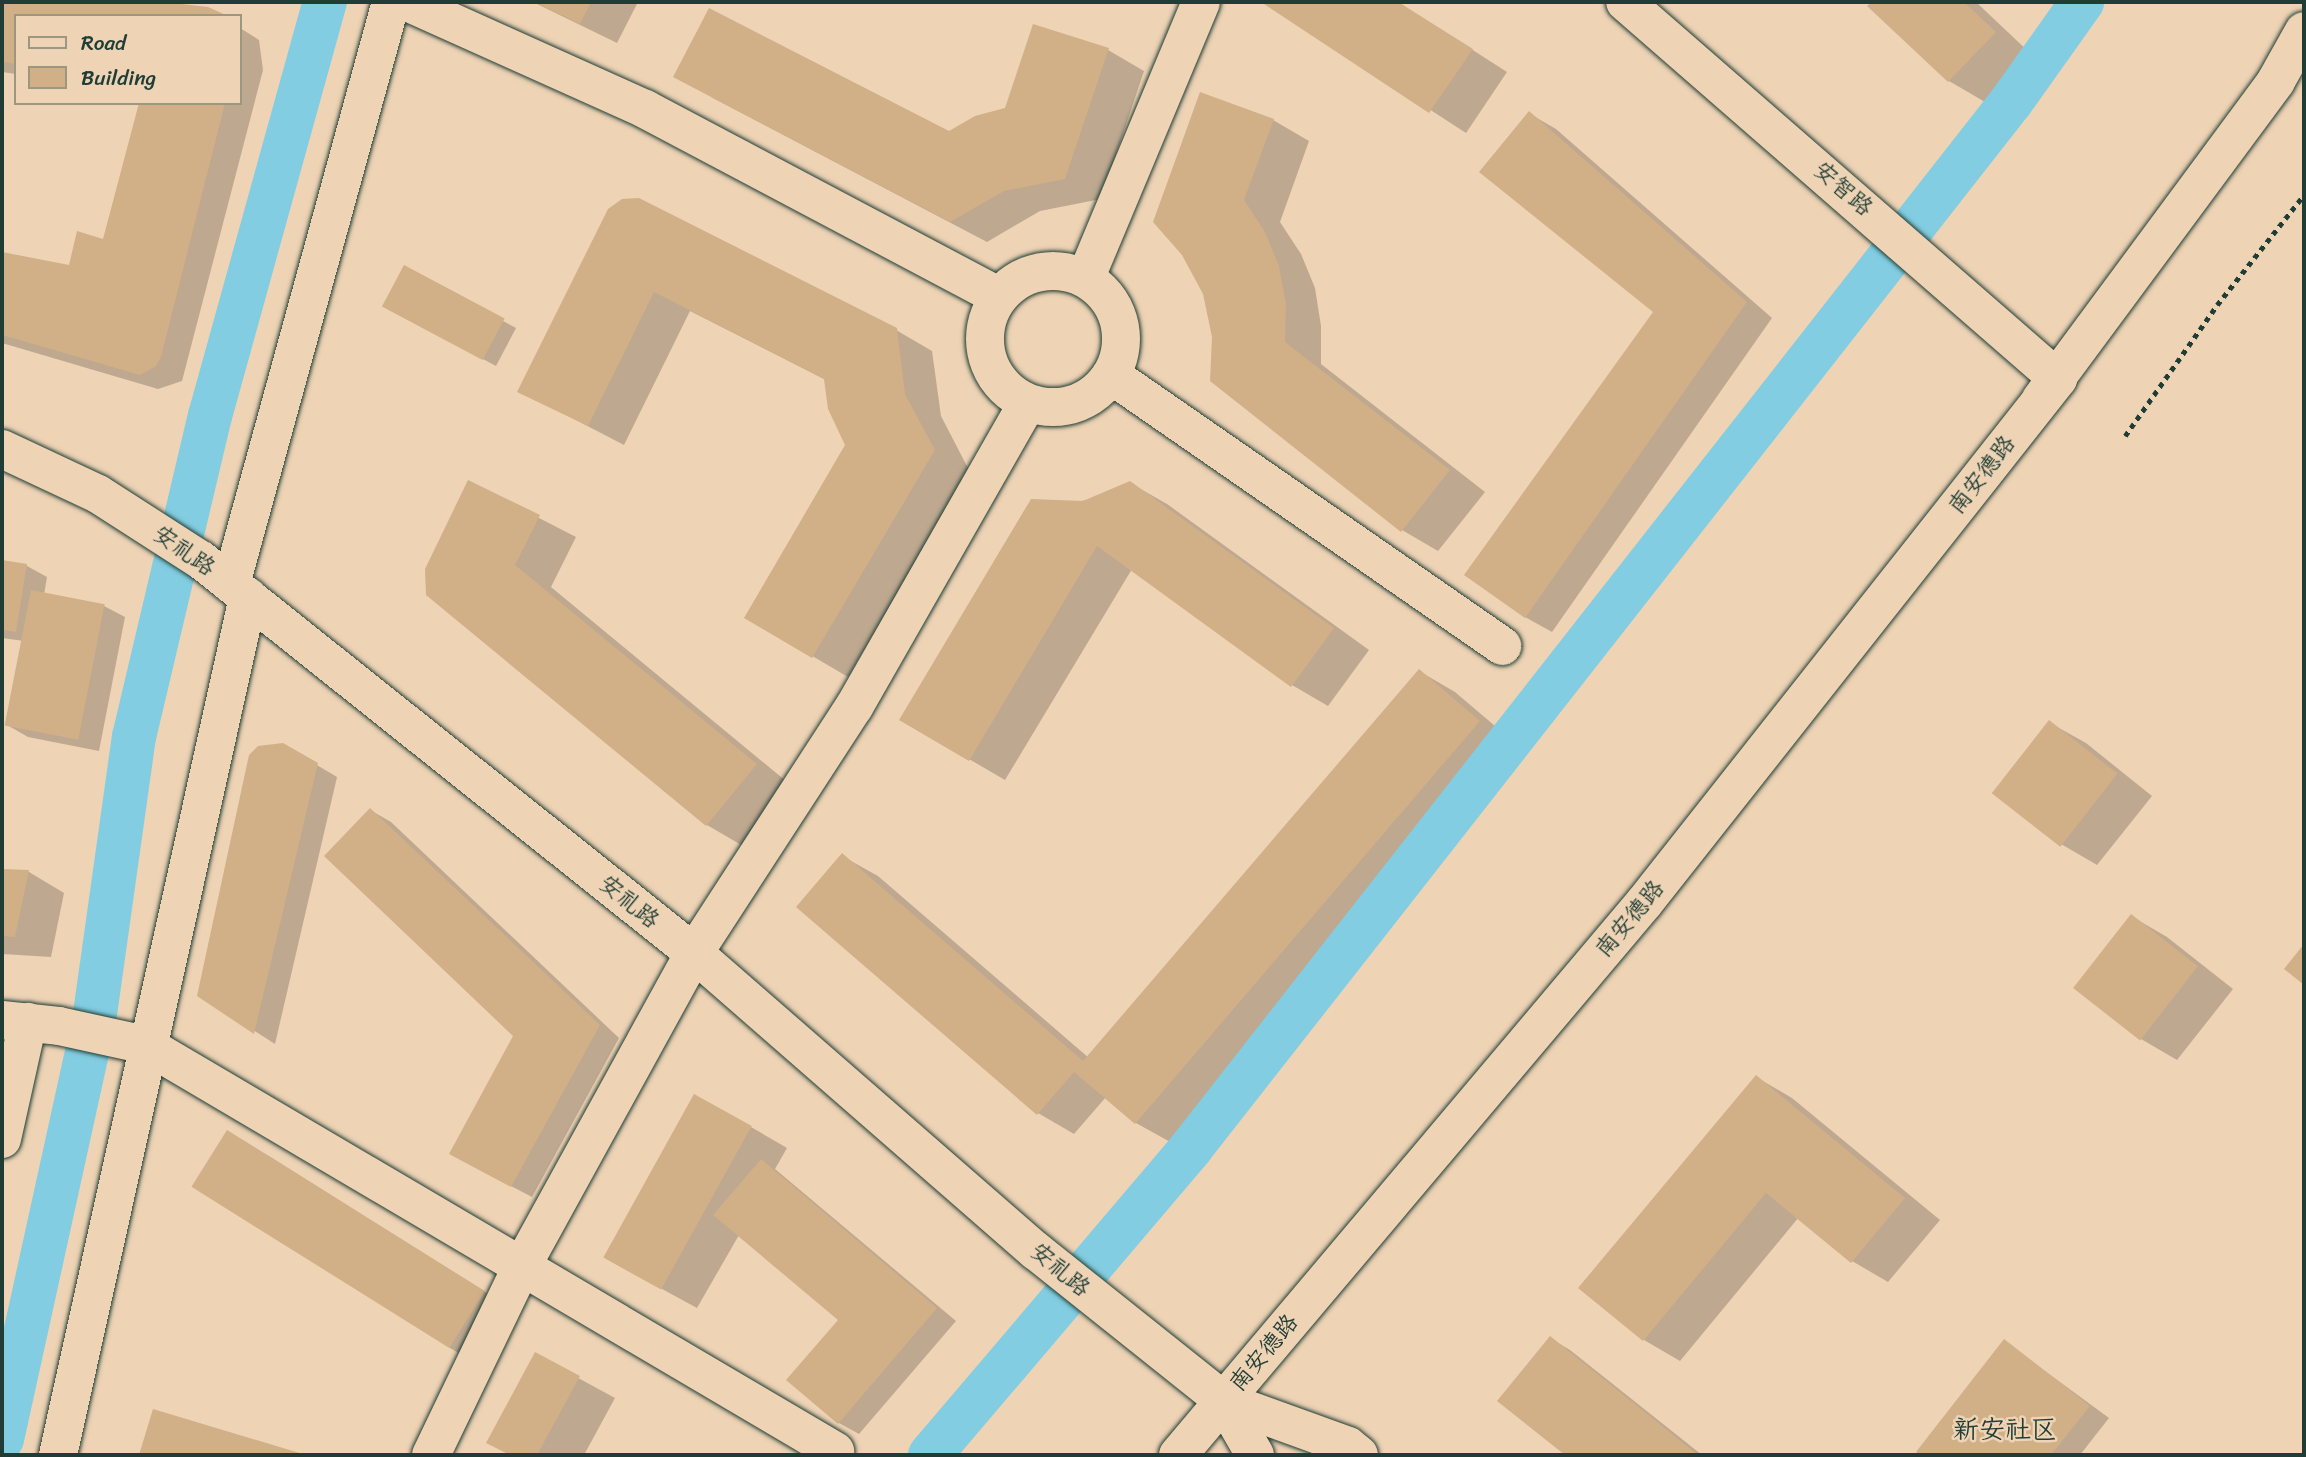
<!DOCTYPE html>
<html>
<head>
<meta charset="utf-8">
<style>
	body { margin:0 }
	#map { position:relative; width:2306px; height:1457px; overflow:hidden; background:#eed3b5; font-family:Sriracha,"LXGW WenKai TC",sans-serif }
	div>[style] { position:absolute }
	.shadow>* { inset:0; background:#0003 }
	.canal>* { height:44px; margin:-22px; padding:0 22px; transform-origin:22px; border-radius:22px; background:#82cde2 }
	.building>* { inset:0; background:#d1af87; transform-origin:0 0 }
	.path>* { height:4.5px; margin-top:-2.25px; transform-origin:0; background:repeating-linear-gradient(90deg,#1f3d34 0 5px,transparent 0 10px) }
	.roads { filter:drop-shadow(0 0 2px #1f3d34) drop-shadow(0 0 2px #1f3d34) }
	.minor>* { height:38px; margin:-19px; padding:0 19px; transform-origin:19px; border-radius:19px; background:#eed3b5 }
	.minor>.ring { margin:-19px; padding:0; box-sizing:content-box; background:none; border:38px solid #eed3b5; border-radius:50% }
	span { translate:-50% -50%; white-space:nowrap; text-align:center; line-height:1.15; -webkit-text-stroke:5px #eed3b5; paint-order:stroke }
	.street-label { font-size:23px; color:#1f3d34 }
	.quarter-label { font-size:26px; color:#1f3d34 }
	.frame { position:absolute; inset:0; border:4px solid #1f3d34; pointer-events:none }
	.legend { position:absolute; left:14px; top:14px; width:228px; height:91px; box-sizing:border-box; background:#eed3b5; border:2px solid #9b9781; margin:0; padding:9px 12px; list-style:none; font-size:21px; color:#1f3d34 }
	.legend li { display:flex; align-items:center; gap:14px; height:35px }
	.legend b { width:35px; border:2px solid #9b9781 }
</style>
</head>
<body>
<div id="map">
	<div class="shadow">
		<div style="clip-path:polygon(2px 2px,149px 2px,207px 9px,16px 16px,16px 74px,2px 72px)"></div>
		<div style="clip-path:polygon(533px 2px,638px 2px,617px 43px)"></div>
		<div style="clip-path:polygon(1264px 2px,1398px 2px,1507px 72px,1466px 133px)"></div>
		<div style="clip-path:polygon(1874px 2px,1976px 2px,2031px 54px,1985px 102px,1949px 81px,1870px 6px)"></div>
		<div style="clip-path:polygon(240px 28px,259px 40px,263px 70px,182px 381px,158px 389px,2px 343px,2px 257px,70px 267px,105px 241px,141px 103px,240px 103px)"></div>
		<div style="clip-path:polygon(1108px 50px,1144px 71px,1101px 199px,1040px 211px,987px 242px,711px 97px,949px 133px,1007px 109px)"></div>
		<div style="clip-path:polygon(1530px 114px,1556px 129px,1772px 318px,1552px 632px,1525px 617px,1656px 312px)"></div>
		<div style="clip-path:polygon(1273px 120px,1309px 141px,1280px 222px,1301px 254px,1315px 288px,1321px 326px,1321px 364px,1485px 492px,1438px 551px,1402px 530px,1214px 337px,1204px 294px)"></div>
		<div style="clip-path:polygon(609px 210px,896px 330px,932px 351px,941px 416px,970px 472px,848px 677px,746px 617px,847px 445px,826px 380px,690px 311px,624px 445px,520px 391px)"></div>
		<div style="clip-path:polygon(397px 313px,503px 321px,516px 328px,496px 366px)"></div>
		<div style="clip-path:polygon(469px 482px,576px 537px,551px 587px,792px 786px,743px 846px,707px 825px,427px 569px)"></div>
		<div style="clip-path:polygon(1130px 483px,1167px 504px,1369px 650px,1328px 706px,1292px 685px,1132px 569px,1005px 780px,902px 720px,1057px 504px,1096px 499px)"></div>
		<div style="clip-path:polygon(2px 562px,27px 566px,47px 577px,44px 595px,104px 606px,125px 617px,99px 751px,28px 737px,7px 725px,24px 641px,2px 638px)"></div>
		<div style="clip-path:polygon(1419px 671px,1455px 692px,1515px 743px,1172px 1143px,1136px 1123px,1106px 1097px,1074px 1134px,1038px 1113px,842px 856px,878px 876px,1089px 1058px)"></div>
		<div style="clip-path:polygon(2050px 723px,2086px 743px,2152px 796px,2097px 865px,2061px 844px,1995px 792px)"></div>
		<div style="clip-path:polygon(283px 745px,337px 777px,275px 1044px,199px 995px)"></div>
		<div style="clip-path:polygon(370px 810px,391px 822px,619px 1038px,532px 1197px,471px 1165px,515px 1035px)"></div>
		<div style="clip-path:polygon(2px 870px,29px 872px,64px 893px,51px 957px,2px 954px)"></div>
		<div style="clip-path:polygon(2131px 916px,2167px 937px,2233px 989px,2177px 1060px,2141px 1039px)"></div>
		<div style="clip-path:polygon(1756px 1077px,1792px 1098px,1940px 1220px,1888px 1282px,1852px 1261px,1799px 1217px,1680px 1361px,1644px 1340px)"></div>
		<div style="clip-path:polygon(751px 1127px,787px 1148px,775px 1169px,956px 1321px,859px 1434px,839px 1423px,840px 1320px,739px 1235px,697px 1308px,640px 1277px)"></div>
		<div style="clip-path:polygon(264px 1153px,520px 1314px,486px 1369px,450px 1348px)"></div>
		<div style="clip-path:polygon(1550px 1338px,1570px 1350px,1702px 1455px,1568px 1455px,1499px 1400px)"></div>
		<div style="clip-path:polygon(2004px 1341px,2109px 1418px,2080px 1455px,1923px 1455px,1918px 1452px)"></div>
		<div style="clip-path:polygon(536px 1355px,615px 1398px,584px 1455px,512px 1455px,489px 1442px)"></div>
		<div style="clip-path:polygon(154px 1411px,302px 1455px,140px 1455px)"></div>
	</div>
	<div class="canal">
		<div style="left:2px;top:1439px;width:428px;rotate:-77.6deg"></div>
		<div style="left:94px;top:1021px;width:287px;rotate:-82deg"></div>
		<div style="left:134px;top:737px;width:330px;rotate:-76.7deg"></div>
		<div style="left:210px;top:416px;width:430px;rotate:-74.5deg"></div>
		<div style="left:930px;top:1455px;width:403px;rotate:-49.6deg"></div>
		<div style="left:1191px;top:1148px;width:1329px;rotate:-51.91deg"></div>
		<div style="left:2011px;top:102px;width:123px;rotate:-54.6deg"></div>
	</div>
	<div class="building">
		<div style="clip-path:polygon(2px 2px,164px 2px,208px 7px,228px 16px,16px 16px,16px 64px,2px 62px)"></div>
		<div style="clip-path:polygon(535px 2px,591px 2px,580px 24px)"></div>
		<div style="clip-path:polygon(1261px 2px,1398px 2px,1473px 49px,1429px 113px)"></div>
		<div style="clip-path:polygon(1872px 2px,1964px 2px,1996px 32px,1948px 82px,1867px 6px)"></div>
		<div style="clip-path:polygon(709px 8px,949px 131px,975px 116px,1005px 108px,1033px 24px,1109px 48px,1065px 179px,1004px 191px,950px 222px,673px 77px)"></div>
		<div style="clip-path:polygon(1200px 92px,1274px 119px,1244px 200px,1265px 232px,1279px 266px,1286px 304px,1285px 342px,1450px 470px,1401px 532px,1210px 381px,1212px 337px,1203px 294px,1182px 255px,1153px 222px)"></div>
		<div style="clip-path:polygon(139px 103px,225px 103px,161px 357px,156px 366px,140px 375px,2px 335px,2px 252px,69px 265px,77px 231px,103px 239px)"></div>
		<div style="clip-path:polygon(1529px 111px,1747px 302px,1525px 618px,1464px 575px,1653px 312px,1479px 172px)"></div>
		<div style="clip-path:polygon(639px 198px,897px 328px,905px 394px,935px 450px,812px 658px,744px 618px,845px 445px,828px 409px,824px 379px,654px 292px,588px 426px,517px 392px,608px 209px,622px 199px)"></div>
		<div style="left:404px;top:265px;width:114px;height:47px;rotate:28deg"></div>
		<div style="clip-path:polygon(468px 480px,540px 515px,515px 565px,757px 764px,706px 826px,426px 595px,425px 569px)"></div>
		<div style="clip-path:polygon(1130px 481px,1334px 628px,1291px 687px,1097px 546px,969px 761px,899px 720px,1031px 499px,1083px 501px)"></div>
		<div style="clip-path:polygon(2px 560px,27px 564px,16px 632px,2px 630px)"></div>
		<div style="left:31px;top:590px;width:75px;height:138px;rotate:11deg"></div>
		<div style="clip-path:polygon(1419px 669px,1480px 721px,1135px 1124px,1074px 1072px,1037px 1115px,796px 907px,842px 853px,1083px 1061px)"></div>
		<div style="left:2049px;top:720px;width:87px;height:93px;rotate:38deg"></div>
		<div style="clip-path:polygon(283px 743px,318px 763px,254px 1034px,197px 996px,249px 755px,258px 746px)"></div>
		<div style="clip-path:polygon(370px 808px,600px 1025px,511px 1187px,449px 1154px,513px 1036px,324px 856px)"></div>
		<div style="clip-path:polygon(2px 869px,29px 870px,15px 937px,2px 936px)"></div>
		<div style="left:2131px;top:914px;width:85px;height:94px;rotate:38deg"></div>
		<div style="clip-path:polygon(2304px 944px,2304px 985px,2284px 969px)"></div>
		<div style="clip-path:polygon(1756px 1075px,1905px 1198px,1851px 1263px,1766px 1193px,1643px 1341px,1578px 1288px)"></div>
		<div style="left:694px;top:1094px;width:66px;height:187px;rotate:29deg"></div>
		<div style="left:227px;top:1130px;width:304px;height:67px;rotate:32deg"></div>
		<div style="clip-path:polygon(761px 1159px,937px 1308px,838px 1424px,786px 1380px,838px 1320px,713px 1215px)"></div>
		<div style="clip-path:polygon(1550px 1336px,1655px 1420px,1698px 1455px,1565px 1455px,1497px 1401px)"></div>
		<div style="clip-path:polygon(2004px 1339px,2090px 1406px,2051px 1455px,1920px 1455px,1916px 1452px)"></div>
		<div style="clip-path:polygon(535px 1352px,580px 1376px,537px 1455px,510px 1455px,486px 1443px)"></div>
		<div style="clip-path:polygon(153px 1409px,306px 1455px,139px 1455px)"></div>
	</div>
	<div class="path">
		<div style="left:2125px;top:436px;width:160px;rotate:-54.9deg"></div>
		<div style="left:2217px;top:305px;width:140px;rotate:-51.7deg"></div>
	</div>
	<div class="roads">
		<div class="minor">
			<div style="left:407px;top:2px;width:261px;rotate:24.2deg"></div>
			<div style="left:645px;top:109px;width:399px;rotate:27.9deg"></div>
			<div class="ring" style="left:985px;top:271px;width:98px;height:98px"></div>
			<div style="left:1086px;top:277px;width:298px;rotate:-67.3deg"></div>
			<div style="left:1111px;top:375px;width:476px;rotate:34.7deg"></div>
			<div style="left:2041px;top:399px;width:395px;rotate:-53.5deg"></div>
			<div style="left:2276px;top:81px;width:57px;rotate:-60.8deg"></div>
			<div style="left:2px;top:449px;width:106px;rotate:25.1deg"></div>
			<div style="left:98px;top:494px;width:122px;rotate:32.7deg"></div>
			<div style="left:201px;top:560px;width:630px;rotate:38.56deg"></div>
			<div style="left:694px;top:953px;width:454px;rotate:41.1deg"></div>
			<div style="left:1036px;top:1251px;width:241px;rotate:38.6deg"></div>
			<div style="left:1224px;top:1401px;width:132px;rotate:19.9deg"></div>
			<div style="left:1348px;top:1446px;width:14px;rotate:39deg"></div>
			<div style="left:231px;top:584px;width:604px;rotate:-74.63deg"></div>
			<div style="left:2px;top:1020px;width:57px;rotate:6deg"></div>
			<div style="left:59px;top:1026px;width:89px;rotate:12.3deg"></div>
			<div style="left:146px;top:1045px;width:800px;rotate:30.51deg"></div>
			<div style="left:2px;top:1139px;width:120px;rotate:-77.5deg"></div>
			<div style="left:1224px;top:1401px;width:62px;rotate:60.1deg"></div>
			<div style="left:58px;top:1455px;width:879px;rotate:-77.51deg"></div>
			<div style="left:431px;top:1455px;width:210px;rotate:-64.3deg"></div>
			<div style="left:522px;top:1266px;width:357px;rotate:-61.2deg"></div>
			<div style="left:694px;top:953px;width:293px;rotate:-57deg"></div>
			<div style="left:854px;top:707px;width:349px;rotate:-60.3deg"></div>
			<div style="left:1178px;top:1455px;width:722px;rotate:-49.83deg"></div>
			<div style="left:1644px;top:903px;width:668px;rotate:-51.69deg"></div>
			<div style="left:2058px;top:379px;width:574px;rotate:-138.95deg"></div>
		</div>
	</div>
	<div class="street-label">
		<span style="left:1843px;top:189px;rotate:41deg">安智路</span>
		<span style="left:1982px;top:475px;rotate:-52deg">南安德路</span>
		<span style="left:184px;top:551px;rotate:35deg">安礼路</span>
		<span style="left:629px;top:902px;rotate:39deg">安礼路</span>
		<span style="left:1630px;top:919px;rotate:-50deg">南安德路</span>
		<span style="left:1060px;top:1270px;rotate:40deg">安礼路</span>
		<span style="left:1264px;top:1353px;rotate:-50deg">南安德路</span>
	</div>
	<div class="quarter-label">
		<span style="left:2005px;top:1430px">新安社区</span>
	</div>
	<div class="frame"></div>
	<ul class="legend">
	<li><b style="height:9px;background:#eed3b5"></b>Road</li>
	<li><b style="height:19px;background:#d1af87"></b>Building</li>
	</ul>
</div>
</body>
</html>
